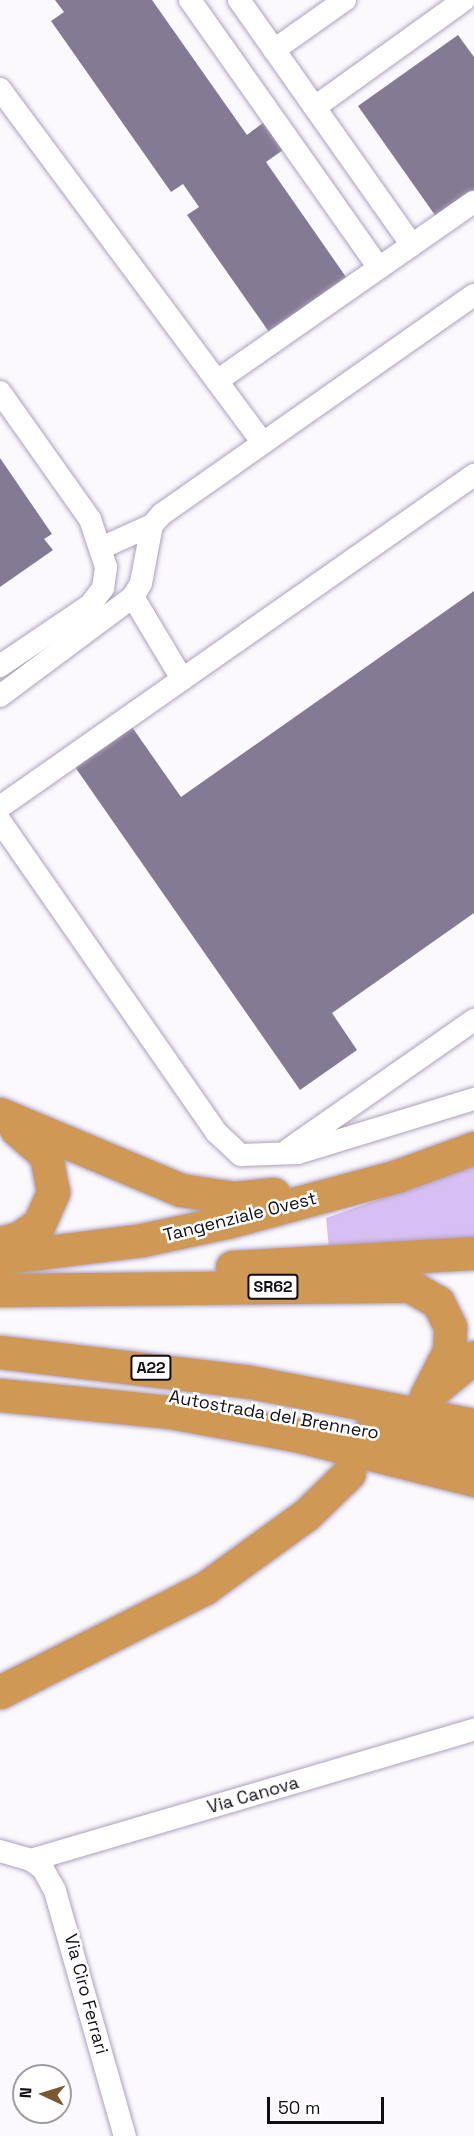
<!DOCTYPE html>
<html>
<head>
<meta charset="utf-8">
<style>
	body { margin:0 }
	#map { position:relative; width:474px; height:2136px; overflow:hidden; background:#fbf8fe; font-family:"Space Grotesk",sans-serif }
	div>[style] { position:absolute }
	.green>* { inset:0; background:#d7bff4 }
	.building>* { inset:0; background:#857a93 }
	.roads { filter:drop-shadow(0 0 2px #ada1bc) drop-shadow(0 0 2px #ada1bc) }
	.minor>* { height:22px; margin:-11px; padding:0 11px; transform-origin:11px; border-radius:11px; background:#fff }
	.highway>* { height:33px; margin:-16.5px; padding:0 16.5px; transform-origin:16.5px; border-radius:16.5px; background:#cf9855 }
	span { translate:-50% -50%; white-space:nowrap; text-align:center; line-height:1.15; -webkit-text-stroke:5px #fff; paint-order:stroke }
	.shield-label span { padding:2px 4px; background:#fff; border:2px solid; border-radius:4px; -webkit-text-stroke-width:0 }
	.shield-label { font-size:16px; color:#120d17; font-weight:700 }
	.street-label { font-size:18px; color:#120d17 }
	.north { position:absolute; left:12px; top:2064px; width:60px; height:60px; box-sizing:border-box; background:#fff; border:2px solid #a09ea2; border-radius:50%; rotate:274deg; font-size:16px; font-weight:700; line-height:24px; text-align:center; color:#120d17 }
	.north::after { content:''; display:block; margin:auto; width:21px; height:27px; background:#7b5930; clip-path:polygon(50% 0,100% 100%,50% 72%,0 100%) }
	.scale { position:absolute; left:267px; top:2097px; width:117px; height:27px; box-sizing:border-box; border:3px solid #120d17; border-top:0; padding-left:8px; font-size:18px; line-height:21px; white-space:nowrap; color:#120d17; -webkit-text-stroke:4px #fff; paint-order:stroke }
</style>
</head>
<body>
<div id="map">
	<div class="green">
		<div style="clip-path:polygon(474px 1166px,474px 1240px,329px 1248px,326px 1218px)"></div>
	</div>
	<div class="building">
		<div style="clip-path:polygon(55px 0,152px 0,247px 135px,264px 122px,283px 150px,266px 162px,346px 277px,269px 332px,187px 215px,199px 207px,183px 184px,171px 192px,51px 21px,64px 12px)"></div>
		<div style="clip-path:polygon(458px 35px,474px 57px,474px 193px,437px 218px,358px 106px)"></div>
		<div style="clip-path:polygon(0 458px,52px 534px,44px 539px,53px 550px,0 587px)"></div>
		<div style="clip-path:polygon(474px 591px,474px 913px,332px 1013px,357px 1050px,300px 1090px,75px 767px,132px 727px,181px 797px)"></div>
	</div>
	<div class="roads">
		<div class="minor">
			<div style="left:190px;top:0;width:328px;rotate:54.8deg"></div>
			<div style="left:239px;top:0;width:300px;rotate:54.8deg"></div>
			<div style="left:274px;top:50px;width:87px;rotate:-35.2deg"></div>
			<div style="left:0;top:89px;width:441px;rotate:53.4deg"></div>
			<div style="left:315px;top:107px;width:183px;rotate:-35.7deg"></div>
			<div style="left:217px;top:381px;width:313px;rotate:-34.9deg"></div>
			<div style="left:0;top:392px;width:156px;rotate:54.7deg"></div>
			<div style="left:90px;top:519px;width:51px;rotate:71.6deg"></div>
			<div style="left:106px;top:567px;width:21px;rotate:98deg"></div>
			<div style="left:103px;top:588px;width:21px;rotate:127deg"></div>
			<div style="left:90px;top:605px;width:109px;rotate:145.9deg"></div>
			<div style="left:101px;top:548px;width:56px;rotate:-24.3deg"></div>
			<div style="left:133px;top:597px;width:96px;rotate:59.1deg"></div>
			<div style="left:0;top:696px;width:166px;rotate:-36.7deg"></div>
			<div style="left:133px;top:597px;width:16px;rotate:-60deg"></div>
			<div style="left:141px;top:583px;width:59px;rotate:-79.3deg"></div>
			<div style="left:152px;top:525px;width:15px;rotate:-48deg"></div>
			<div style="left:162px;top:514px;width:381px;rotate:-35.1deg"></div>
			<div style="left:0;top:807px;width:579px;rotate:-35.01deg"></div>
			<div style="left:0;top:821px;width:379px;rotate:55.2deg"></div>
			<div style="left:216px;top:1132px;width:34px;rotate:43deg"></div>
			<div style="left:241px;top:1155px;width:57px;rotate:-2deg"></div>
			<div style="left:298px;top:1153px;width:184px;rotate:-17.1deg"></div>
			<div style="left:289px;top:1149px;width:226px;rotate:-34.9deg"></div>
			<div style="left:0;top:1851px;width:32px;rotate:16deg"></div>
			<div style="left:31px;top:1860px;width:15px;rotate:37deg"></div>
			<div style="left:43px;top:1869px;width:25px;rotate:61deg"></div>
			<div style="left:55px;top:1891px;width:255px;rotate:74.1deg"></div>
			<div style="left:31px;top:1860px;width:462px;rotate:-16.4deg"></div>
		</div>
		<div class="highway">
			<div style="left:0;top:1114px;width:196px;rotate:22.8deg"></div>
			<div style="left:181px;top:1190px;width:54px;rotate:8.6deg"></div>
			<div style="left:234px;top:1198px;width:40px;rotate:-5.7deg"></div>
			<div style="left:0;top:1243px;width:20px;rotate:-15deg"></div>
			<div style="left:19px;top:1238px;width:24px;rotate:-35deg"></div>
			<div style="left:39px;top:1224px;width:35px;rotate:-66deg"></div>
			<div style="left:53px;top:1192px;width:38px;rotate:-101deg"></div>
			<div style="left:46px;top:1155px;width:40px;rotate:-139deg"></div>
			<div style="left:0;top:1258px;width:143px;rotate:-7.2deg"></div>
			<div style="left:142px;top:1240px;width:87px;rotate:-12deg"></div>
			<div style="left:227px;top:1222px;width:176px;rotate:-15.1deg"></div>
			<div style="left:397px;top:1176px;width:82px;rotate:-20deg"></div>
			<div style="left:232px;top:1267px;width:242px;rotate:-3.3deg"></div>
			<div style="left:0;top:1290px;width:410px;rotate:-0.6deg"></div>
			<div style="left:410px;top:1286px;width:32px;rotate:30deg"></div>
			<div style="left:438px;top:1302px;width:28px;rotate:64deg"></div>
			<div style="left:450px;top:1327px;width:24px;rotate:92deg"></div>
			<div style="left:449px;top:1351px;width:51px;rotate:117.1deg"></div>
			<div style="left:0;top:1352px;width:247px;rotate:6.8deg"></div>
			<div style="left:245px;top:1381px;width:233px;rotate:10.9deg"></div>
			<div style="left:435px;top:1389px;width:50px;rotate:-39.4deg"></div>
			<div style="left:0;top:1395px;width:171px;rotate:5.7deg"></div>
			<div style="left:170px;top:1412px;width:127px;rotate:10.4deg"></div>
			<div style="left:295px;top:1435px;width:185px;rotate:14.1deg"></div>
			<div style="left:370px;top:1431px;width:106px;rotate:11.9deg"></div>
			<div style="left:0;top:1692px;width:230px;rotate:-26.9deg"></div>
			<div style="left:205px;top:1588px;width:125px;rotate:-35.9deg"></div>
			<div style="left:306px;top:1515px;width:60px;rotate:-44.3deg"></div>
		</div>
	</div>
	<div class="shield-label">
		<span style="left:273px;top:1287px">SR62</span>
		<span style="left:151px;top:1368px">A22</span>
	</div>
	<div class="street-label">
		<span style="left:240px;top:1217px;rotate:-14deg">Tangenziale Ovest</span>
		<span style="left:274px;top:1415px;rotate:10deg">Autostrada del Brennero</span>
		<span style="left:253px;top:1795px;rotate:-16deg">Via Canova</span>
		<span style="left:86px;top:1994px;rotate:75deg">Via Ciro Ferrari</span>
	</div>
	<div class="north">N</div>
	<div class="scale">50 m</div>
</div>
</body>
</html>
